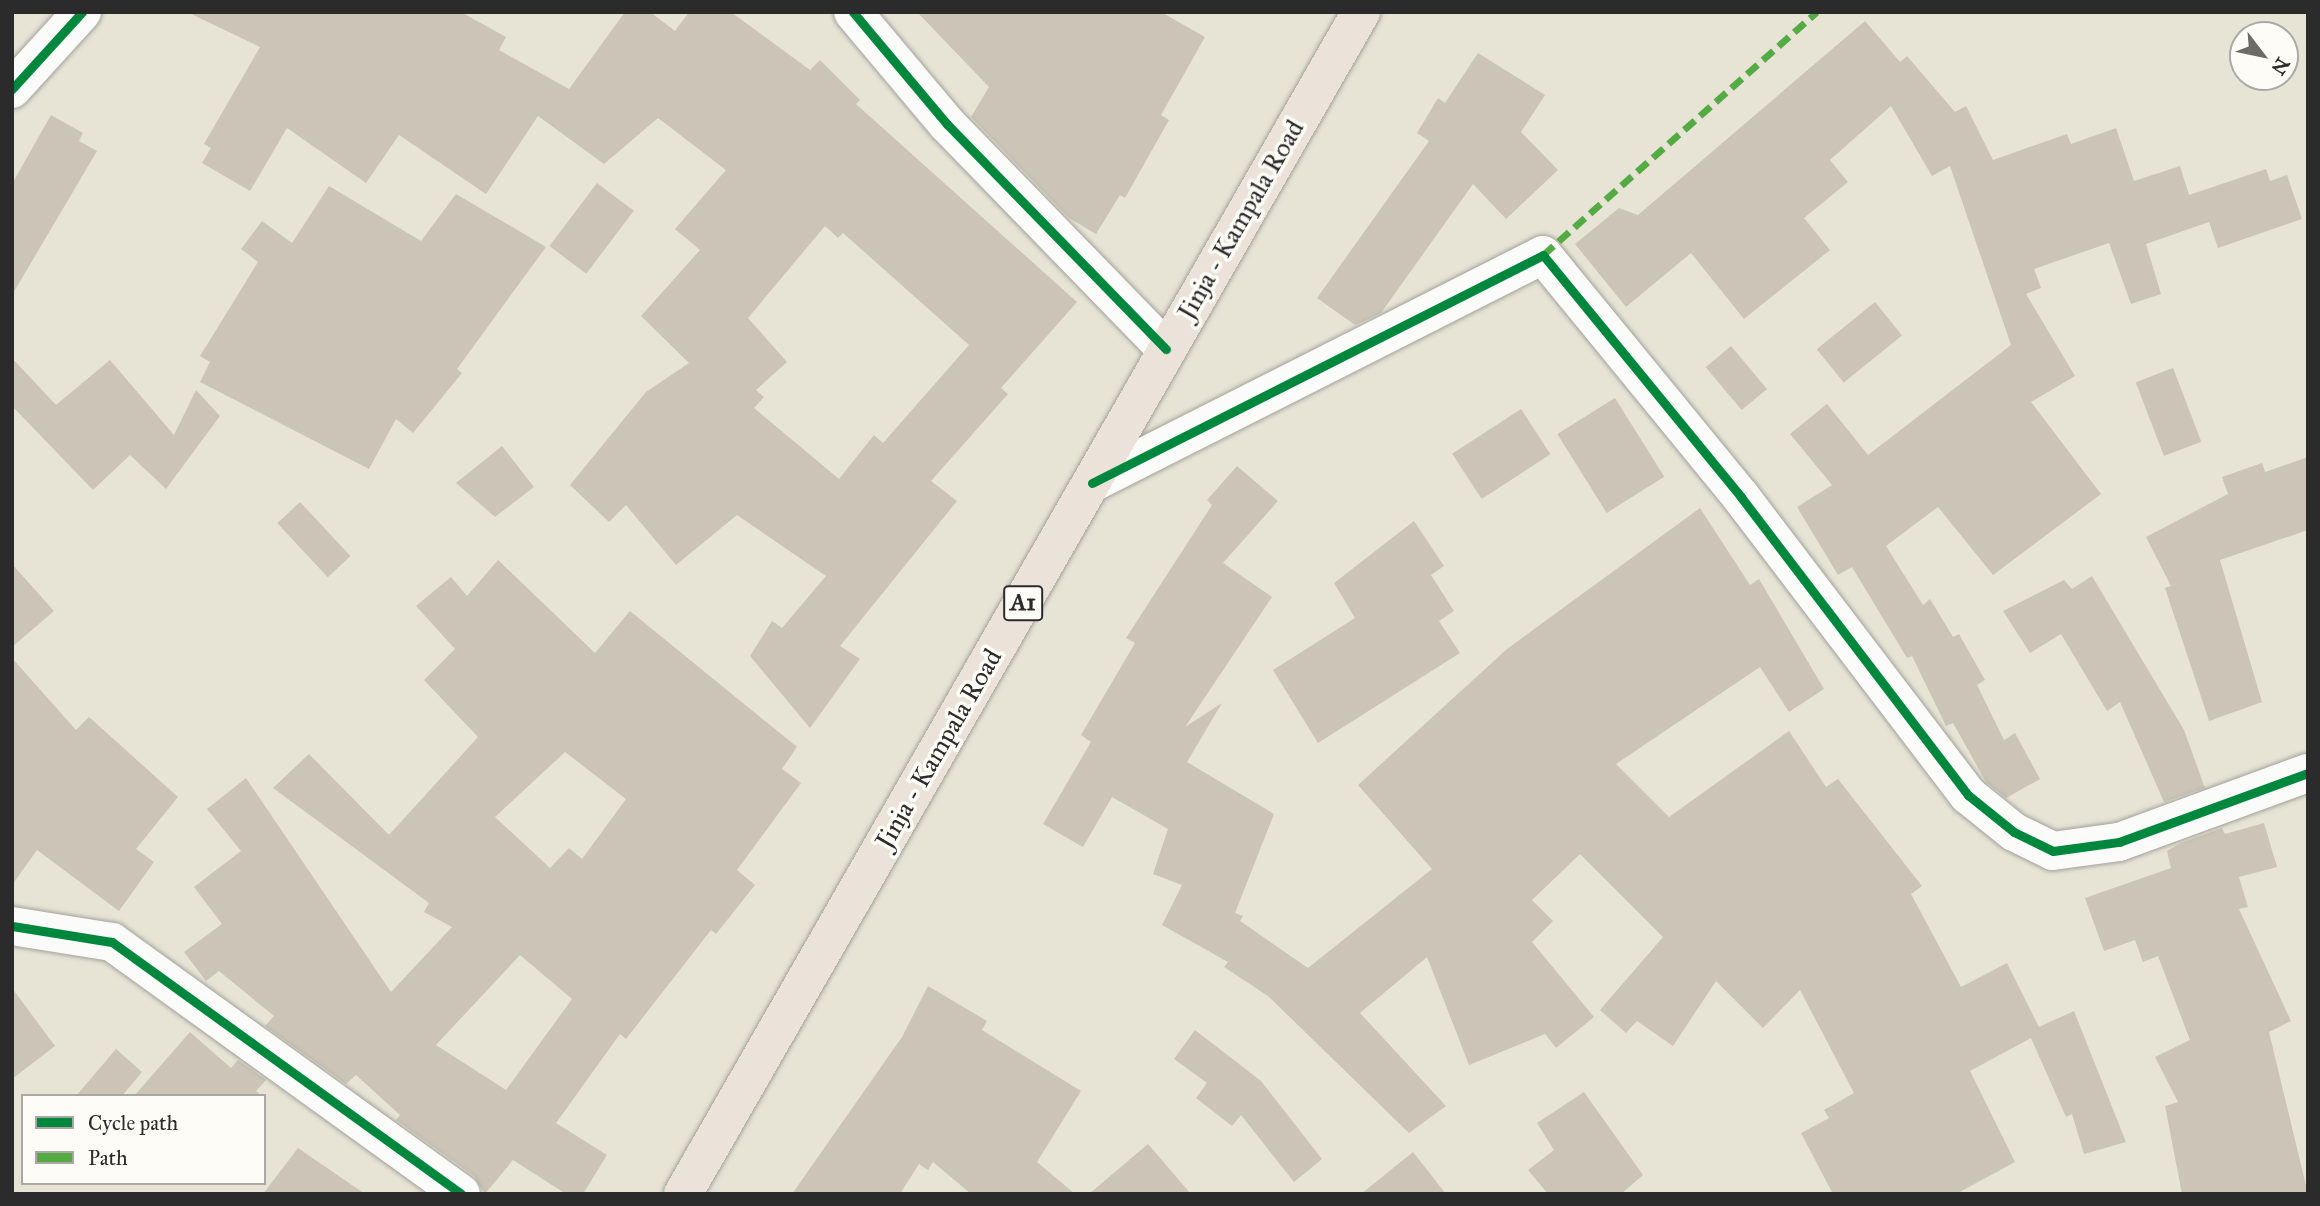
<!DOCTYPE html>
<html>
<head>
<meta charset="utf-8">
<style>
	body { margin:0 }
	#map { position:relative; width:2320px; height:1206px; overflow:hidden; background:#e7e4d6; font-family:"IM FELL Great Primer",serif }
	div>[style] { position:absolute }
	.building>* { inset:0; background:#ccc4b6; transform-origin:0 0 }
	.roads { filter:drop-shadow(0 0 2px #a3a19a) drop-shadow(0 0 2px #a3a19a) }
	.minor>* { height:38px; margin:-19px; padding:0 19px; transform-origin:19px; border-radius:19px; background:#fbfbf9 }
	.highway>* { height:38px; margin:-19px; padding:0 19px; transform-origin:19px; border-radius:19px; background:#ebe3d9 }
	.quiet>* { height:7px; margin-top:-3.5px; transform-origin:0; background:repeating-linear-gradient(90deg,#54ab44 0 14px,transparent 0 21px) }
	.cycleway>* { height:9px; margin:-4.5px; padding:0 4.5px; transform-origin:4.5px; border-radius:4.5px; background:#00873e }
	span { translate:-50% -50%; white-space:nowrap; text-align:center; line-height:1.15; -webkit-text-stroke:7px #fdfcf7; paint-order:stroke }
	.shield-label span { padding:2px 5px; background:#fdfcf7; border:2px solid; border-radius:5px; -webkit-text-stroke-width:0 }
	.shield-label { font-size:24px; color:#2b2b2b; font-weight:700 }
	.street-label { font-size:26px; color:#2b2b2b }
	.frame { position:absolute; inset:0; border:14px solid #2b2b2b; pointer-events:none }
	.legend { position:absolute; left:21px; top:1094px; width:245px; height:91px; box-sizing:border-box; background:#fdfcf7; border:2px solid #a9a8a5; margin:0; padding:9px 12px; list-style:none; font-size:21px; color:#2b2b2b }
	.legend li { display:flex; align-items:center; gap:14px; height:35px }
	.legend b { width:35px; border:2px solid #a9a8a5 }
	.north { position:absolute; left:2229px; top:21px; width:70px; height:70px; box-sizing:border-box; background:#fdfcf7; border:2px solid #a9a8a5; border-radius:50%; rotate:122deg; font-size:19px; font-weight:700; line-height:28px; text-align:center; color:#2b2b2b }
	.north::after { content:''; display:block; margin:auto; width:24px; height:32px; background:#6d6c67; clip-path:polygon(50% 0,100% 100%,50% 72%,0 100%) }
</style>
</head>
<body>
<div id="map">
	<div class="building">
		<div style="clip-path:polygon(evenodd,187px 12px,461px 12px,506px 37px,499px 50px,569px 89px,625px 12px,650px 12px,675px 31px,689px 12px,731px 12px,810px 70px,820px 60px,860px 100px,856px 104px,1077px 302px,1001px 388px,1008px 394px,931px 481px,957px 501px,840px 646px,860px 659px,810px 728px,750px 656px,772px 621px,782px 628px,826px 576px,737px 515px,676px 565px,626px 505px,609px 522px,570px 485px,646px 392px,689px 363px,641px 316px,700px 250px,675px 229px,726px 170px,658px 118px,604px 164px,538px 116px,486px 194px,399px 135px,366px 183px,287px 128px,250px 191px,202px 163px,211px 148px,204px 144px,260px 47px,187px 12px,825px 226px,838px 238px,843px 233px,969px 345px,883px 443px,874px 435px,839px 479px,754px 408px,764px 397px,756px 390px,787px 362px,748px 318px,825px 226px)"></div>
		<div style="clip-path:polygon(917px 12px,1161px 12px,1205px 37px,1161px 115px,1169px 120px,1125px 198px,1120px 195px,1096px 234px,1069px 218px,971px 117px,989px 87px)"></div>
		<div style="clip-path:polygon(1865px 21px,1900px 62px,1907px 56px,1955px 112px,1966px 106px,1993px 160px,2067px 134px,2071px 144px,2116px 128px,2134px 181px,2180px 166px,2189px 195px,2266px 169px,2270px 181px,2287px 175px,2302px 219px,2218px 248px,2209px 222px,2146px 244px,2161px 294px,2131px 304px,2109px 243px,2034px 269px,2041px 288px,2026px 294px,2075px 376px,2031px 402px,2101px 494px,1993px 575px,1938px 507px,1886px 546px,1923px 605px,1930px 599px,1953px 637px,1959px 634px,1985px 680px,1977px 685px,2004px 740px,2015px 733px,2040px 779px,2006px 798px,1986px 782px,1953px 723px,1946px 726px,1912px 656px,1907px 658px,1852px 567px,1838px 575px,1797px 507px,1832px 485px,1790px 434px,1827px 404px,1868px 455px,2011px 345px,1950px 166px,1932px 176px,1891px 106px,1830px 160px,1848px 182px,1804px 218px,1830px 250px,1744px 319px,1691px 253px,1626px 307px,1575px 244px,1619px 208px,1638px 215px)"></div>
		<div style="clip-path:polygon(1478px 53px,1545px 95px,1521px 132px,1558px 170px,1506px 219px,1473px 184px,1381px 313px,1355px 325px,1317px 298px,1429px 141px,1417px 133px,1438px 98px,1445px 103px)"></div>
		<div style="clip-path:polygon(51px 115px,83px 133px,79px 141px,97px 151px,12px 295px,12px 184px)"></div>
		<div style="left:597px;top:183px;width:46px;height:79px;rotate:37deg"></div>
		<div style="clip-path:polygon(329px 186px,421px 241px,456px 194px,546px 247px,457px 369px,462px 373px,413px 433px,396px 419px,369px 469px,200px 382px,210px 362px,200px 356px,258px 262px,241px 249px,262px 221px,292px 243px)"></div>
		<div style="left:1875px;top:302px;width:43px;height:75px;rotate:51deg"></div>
		<div style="left:1731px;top:346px;width:56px;height:33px;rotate:50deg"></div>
		<div style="clip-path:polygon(12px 358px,56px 405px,110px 360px,174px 435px,196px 390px,220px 416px,166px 489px,130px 455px,93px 490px,12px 406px)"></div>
		<div style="left:2173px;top:368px;width:79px;height:40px;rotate:69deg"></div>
		<div style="left:1615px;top:398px;width:93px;height:68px;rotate:58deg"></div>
		<div style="left:1521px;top:409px;width:54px;height:82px;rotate:57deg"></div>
		<div style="clip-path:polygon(502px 446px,534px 487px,495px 517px,456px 483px)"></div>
		<div style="clip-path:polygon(2308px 457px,2308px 530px,2220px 560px,2262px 702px,2209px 721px,2165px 588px,2171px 586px,2146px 537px,2228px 494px,2222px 477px,2262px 463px,2265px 472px)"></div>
		<div style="clip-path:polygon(1237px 466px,1278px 501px,1223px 563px,1272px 597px,1185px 727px,1222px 703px,1187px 762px,1274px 814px,1235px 913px,1243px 916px,1240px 921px,1308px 968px,1432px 869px,1358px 785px,1507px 649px,1700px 508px,1750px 585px,1759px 579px,1824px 689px,1789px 712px,1760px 667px,1616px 764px,1669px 817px,1789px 731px,1826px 787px,1838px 779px,1922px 886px,1911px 894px,1961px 987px,2007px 963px,2039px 1027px,2074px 1011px,2126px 1142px,2084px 1154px,2072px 1114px,2066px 1117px,2031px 1038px,1970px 1071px,2015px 1162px,1956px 1194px,1833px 1194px,1801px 1133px,1829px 1118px,1824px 1110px,1854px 1093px,1800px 990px,1763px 1028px,1716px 981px,1673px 1046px,1637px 1021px,1626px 1033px,1600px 1010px,1663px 937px,1580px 854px,1532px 900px,1553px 921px,1532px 942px,1594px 1017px,1556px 1048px,1545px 1034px,1469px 1065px,1427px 957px,1360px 1013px,1446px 1106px,1409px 1133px,1268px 996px,1224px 967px,1228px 962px,1162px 925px,1182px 885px,1153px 874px,1168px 829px,1112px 797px,1083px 847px,1043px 824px,1091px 742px,1081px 735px,1135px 643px,1126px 638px,1212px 505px,1207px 500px)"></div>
		<div style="left:300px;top:502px;width:74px;height:31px;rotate:47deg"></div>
		<div style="clip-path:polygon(1414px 521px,1444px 566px,1431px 575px,1454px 611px,1439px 621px,1460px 653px,1318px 743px,1273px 670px,1355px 618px,1334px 583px)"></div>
		<div style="clip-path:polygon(evenodd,498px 560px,595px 653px,630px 611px,797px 747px,782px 769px,801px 783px,737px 870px,755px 885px,716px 934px,711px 930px,626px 1039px,620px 1034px,556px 1123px,607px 1155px,583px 1194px,566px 1194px,513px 1160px,485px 1194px,474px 1176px,396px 1120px,400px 1115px,356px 1075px,346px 1084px,265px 1026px,274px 1016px,219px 971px,206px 981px,184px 952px,222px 924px,194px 887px,241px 851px,207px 809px,246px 778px,391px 992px,452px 927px,424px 912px,429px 903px,273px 788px,309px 754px,389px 835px,478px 737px,424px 680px,455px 649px,416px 606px,451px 577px,467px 596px,498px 560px,565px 752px,626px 799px,582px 859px,569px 848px,550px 868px,495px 817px,565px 752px,498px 560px,520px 955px,572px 999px,506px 1090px,436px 1045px,520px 955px)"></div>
		<div style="clip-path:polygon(12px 564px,54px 611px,12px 647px)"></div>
		<div style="clip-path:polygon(2092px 576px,2184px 730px,2205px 788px,2164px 802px,2120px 702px,2107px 711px,2061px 634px,2030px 653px,2003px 611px,2064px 580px,2072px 589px)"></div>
		<div style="clip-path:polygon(12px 658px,76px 730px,89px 717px,178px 797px,136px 849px,154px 862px,119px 911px,37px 850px,12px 885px)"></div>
		<div style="clip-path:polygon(2264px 823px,2277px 867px,2239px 877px,2248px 907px,2239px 909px,2291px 1021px,2269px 1032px,2308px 1194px,2182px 1194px,2165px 1106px,2178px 1102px,2155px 1057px,2190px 1040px,2158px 956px,2143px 962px,2135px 940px,2104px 951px,2085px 898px,2171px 868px,2167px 851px,2181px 843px,2222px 828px,2225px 834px)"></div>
		<div style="clip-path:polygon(928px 986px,987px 1021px,982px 1030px,1081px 1091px,1037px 1162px,1075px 1194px,971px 1194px,933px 1162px,928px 1170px,919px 1164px,900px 1194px,792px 1194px,902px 1037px)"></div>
		<div style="clip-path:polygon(12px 988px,55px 1046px,12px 1079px)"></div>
		<div style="clip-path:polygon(1195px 1030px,1261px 1081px,1322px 1159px,1294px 1182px,1241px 1115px,1232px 1126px,1196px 1098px,1207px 1083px,1174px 1059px)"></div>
		<div style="clip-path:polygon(190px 1032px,231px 1068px,238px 1060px,266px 1080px,256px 1091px,262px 1096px,134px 1096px)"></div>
		<div style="clip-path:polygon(116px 1049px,142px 1072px,122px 1096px,76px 1096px)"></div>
		<div style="clip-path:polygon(1584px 1092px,1643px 1175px,1621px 1194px,1548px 1194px,1528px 1170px,1554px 1150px,1537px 1123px)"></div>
		<div style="clip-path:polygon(1148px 1144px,1191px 1194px,1089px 1194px)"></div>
		<div style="clip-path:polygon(298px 1148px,365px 1194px,263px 1194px)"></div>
		<div style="clip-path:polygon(1413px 1152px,1446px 1194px,1361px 1194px)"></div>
	</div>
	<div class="roads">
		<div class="minor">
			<div style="left:853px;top:12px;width:146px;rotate:50deg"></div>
			<div style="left:947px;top:124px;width:314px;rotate:45.8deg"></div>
			<div style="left:12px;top:89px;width:104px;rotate:-47.7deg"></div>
			<div style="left:1092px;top:483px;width:505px;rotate:-26.82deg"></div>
			<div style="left:1543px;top:255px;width:313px;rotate:50.7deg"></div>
			<div style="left:1741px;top:497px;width:375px;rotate:52.7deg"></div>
			<div style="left:1968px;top:795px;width:59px;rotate:38.8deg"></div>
			<div style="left:2014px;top:832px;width:43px;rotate:26deg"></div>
			<div style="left:2053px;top:851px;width:67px;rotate:-7.8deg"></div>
			<div style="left:2119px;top:842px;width:201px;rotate:-20.1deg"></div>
			<div style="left:12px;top:926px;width:101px;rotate:9.1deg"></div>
			<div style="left:112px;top:942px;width:430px;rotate:35.8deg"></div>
		</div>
		<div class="highway">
			<div style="left:683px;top:1194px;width:1363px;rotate:-60.16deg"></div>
		</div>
	</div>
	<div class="quiet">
		<div style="left:1543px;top:255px;width:366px;rotate:-41.6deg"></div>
	</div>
	<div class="cycleway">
		<div style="left:853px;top:12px;width:146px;rotate:50deg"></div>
		<div style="left:947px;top:124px;width:314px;rotate:45.8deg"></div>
		<div style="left:12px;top:89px;width:104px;rotate:-47.7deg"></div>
		<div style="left:1092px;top:483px;width:505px;rotate:-26.82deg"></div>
		<div style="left:1543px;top:255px;width:313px;rotate:50.7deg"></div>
		<div style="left:1741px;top:497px;width:375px;rotate:52.7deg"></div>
		<div style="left:1968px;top:795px;width:59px;rotate:38.8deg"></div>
		<div style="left:2014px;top:832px;width:43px;rotate:26deg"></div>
		<div style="left:2053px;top:851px;width:67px;rotate:-7.8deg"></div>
		<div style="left:2119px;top:842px;width:201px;rotate:-20.1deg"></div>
		<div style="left:12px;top:926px;width:101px;rotate:9.1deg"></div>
		<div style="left:112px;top:942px;width:430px;rotate:35.8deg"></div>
	</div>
	<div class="shield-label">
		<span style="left:1023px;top:603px">A1</span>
	</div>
	<div class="street-label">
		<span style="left:1241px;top:220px;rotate:-60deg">Jinja - Kampala Road</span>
		<span style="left:939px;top:749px;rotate:-60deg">Jinja - Kampala Road</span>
	</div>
	<div class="frame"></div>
	<ul class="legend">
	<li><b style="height:9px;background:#00873e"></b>Cycle path</li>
	<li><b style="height:9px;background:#54ab44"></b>Path</li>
	</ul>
	<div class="north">N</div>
</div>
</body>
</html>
